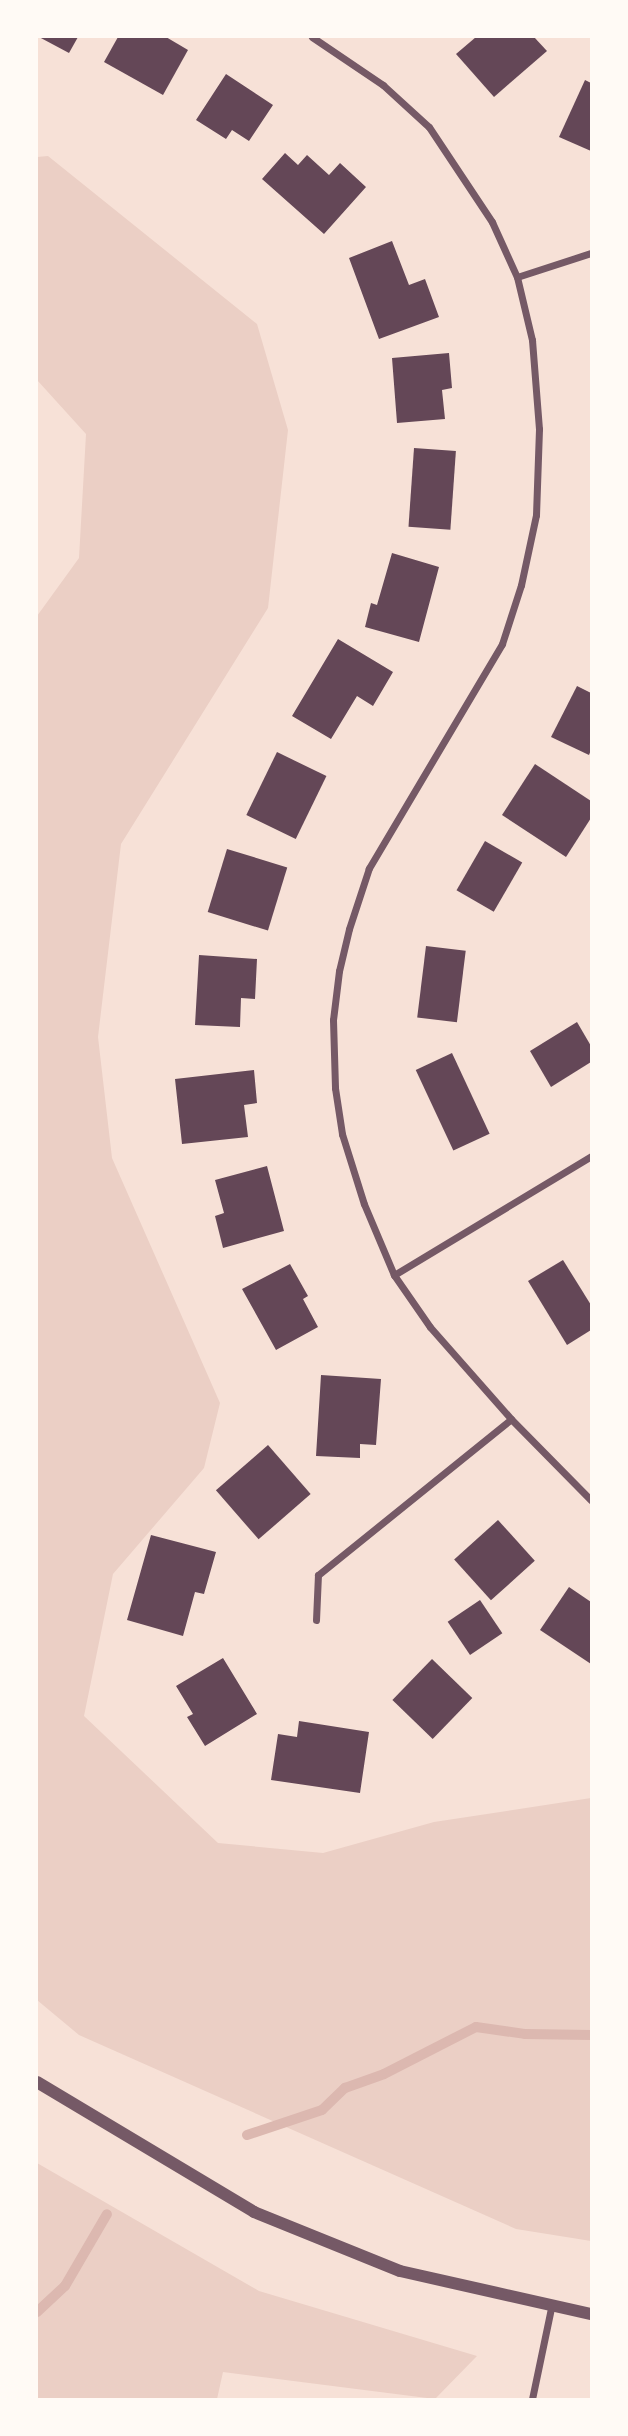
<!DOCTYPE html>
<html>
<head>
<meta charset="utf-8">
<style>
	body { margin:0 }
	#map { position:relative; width:628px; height:2436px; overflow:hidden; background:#f7e1d7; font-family:"Roboto Condensed",sans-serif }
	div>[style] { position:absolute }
	.green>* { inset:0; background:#ebcfc5 }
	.stream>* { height:10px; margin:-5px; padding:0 5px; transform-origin:5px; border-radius:5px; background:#dcb8b0 }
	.building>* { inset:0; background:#644757; transform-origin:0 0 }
	.minor>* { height:7px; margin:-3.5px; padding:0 3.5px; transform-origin:3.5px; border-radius:3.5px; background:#755966 }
	.tertiary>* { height:12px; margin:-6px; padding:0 6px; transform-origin:6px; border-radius:6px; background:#755966 }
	span { translate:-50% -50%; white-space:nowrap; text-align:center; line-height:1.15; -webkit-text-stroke:6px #fffaf5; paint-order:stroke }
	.frame { position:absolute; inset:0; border:38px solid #fffaf5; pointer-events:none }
</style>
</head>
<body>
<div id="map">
	<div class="green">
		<div style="clip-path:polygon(48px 156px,257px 324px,288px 430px,268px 608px,121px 844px,98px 1037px,112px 1158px,220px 1403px,204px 1468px,113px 1574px,84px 1716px,218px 1843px,323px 1853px,434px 1822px,591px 1798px,591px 2241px,516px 2229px,79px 2035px,37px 2000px,37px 616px,79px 558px,86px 434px,37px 380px,37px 157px)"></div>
		<div style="clip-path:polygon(37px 2163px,259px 2291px,477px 2356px,435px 2399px,223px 2372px,217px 2399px,37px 2399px)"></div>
	</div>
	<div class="stream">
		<div style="left:247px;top:2135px;width:79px;rotate:-18.4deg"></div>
		<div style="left:322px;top:2110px;width:32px;rotate:-44deg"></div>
		<div style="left:345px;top:2088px;width:41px;rotate:-19.7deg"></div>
		<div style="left:384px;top:2074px;width:103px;rotate:-27.1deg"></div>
		<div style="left:476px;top:2027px;width:49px;rotate:8.1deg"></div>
		<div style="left:525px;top:2034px;width:66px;rotate:0.9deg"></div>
		<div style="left:37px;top:2312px;width:38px;rotate:-43deg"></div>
		<div style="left:65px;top:2286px;width:83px;rotate:-59.7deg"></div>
	</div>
	<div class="building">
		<div style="clip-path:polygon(39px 37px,78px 37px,69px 53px)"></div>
		<div style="clip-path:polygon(118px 37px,166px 37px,188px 50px,163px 95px,104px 62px)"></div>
		<div style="clip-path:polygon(476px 37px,534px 37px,547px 51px,494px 97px,456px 54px)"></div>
		<div style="clip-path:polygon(226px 74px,273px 105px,249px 141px,232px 130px,226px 139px,196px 120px)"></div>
		<div style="clip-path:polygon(585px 80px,591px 83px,591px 151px,559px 137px)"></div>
		<div style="clip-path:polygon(285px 153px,298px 165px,307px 155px,329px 175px,340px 163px,366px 187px,324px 234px,262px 179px)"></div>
		<div style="clip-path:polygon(392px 241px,409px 285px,425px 279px,439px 317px,379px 339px,349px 258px)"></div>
		<div style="clip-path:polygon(449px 353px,452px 388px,442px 390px,445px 419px,397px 423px,392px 358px)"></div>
		<div style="left:414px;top:448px;width:42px;height:79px;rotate:4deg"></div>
		<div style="clip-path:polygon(392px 553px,439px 567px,419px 642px,365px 627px,371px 603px,377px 605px)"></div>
		<div style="clip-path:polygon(338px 639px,393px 672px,373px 706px,357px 696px,331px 739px,292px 716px)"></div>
		<div style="clip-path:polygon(577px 686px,591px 693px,591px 750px,589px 755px,551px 737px)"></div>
		<div style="left:277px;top:752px;width:55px;height:70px;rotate:26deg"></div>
		<div style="clip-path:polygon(535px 764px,591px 801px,591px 818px,566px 857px,502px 815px)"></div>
		<div style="left:485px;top:841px;width:43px;height:57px;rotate:30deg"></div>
		<div style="left:227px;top:849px;width:63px;height:66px;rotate:17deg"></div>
		<div style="left:426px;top:946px;width:40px;height:72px;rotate:7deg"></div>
		<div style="clip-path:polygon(199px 955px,257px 959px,255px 999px,241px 998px,240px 1027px,195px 1025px)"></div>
		<div style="clip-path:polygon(577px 1022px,591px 1046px,591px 1062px,551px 1087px,530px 1051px)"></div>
		<div style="left:452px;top:1053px;width:89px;height:40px;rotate:65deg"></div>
		<div style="clip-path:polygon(254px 1070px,257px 1103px,244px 1105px,248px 1137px,182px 1144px,175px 1079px)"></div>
		<div style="clip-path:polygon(267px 1166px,284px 1231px,223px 1248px,215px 1216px,224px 1213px,215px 1180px)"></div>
		<div style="clip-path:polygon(563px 1260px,591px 1305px,591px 1330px,567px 1345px,528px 1281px)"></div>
		<div style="clip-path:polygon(290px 1264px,308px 1296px,303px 1299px,318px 1327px,276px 1350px,242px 1289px)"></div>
		<div style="clip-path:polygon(321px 1375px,381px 1379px,376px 1445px,360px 1444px,360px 1458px,316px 1456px)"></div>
		<div style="left:268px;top:1445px;width:65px;height:69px;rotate:49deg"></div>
		<div style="left:498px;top:1520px;width:55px;height:59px;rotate:48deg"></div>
		<div style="clip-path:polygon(151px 1535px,216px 1552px,204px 1594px,195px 1592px,183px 1636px,127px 1620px)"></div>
		<div style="clip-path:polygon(569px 1587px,591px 1602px,591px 1664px,540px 1630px)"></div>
		<div style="left:480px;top:1600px;width:40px;height:39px;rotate:56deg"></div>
		<div style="clip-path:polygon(223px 1658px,257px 1714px,205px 1746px,187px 1717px,193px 1714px,176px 1686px)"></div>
		<div style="left:432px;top:1659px;width:56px;height:57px;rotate:44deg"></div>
		<div style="clip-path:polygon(299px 1721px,369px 1732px,360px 1793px,271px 1780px,278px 1734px,297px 1737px)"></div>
	</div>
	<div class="minor">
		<div style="left:312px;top:37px;width:86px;rotate:34.1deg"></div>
		<div style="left:383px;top:85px;width:62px;rotate:42.4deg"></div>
		<div style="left:429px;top:127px;width:114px;rotate:56.4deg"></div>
		<div style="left:492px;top:222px;width:60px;rotate:65.6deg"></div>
		<div style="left:517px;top:277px;width:65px;rotate:76.6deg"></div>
		<div style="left:532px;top:340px;width:89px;rotate:85.5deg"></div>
		<div style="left:539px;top:429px;width:86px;rotate:92deg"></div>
		<div style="left:536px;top:515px;width:72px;rotate:102.1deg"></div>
		<div style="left:521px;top:585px;width:62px;rotate:107.9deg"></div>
		<div style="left:502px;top:644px;width:261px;rotate:120.7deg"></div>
		<div style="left:369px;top:868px;width:64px;rotate:108.2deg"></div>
		<div style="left:349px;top:929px;width:43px;rotate:103.4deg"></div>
		<div style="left:339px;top:971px;width:49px;rotate:97deg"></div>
		<div style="left:333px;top:1020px;width:68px;rotate:88.3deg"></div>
		<div style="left:335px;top:1088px;width:47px;rotate:81.3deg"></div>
		<div style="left:342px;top:1134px;width:73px;rotate:72.6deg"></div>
		<div style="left:364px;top:1204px;width:77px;rotate:67.1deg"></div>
		<div style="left:394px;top:1275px;width:63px;rotate:55.3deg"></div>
		<div style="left:430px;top:1327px;width:123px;rotate:48.6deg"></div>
		<div style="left:511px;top:1419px;width:114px;rotate:45.4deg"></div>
		<div style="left:517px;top:277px;width:78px;rotate:-18deg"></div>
		<div style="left:394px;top:1275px;width:230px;rotate:-31.1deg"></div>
		<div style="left:316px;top:1620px;width:45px;rotate:-87.5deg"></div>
		<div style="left:318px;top:1575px;width:248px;rotate:-38.9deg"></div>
		<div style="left:532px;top:2399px;width:93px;rotate:-78.2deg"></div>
	</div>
	<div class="tertiary">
		<div style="left:37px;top:2082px;width:253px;rotate:30.9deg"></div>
		<div style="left:254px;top:2212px;width:157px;rotate:22deg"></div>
		<div style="left:400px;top:2271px;width:196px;rotate:12.7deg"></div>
	</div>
	<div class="frame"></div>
</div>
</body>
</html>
